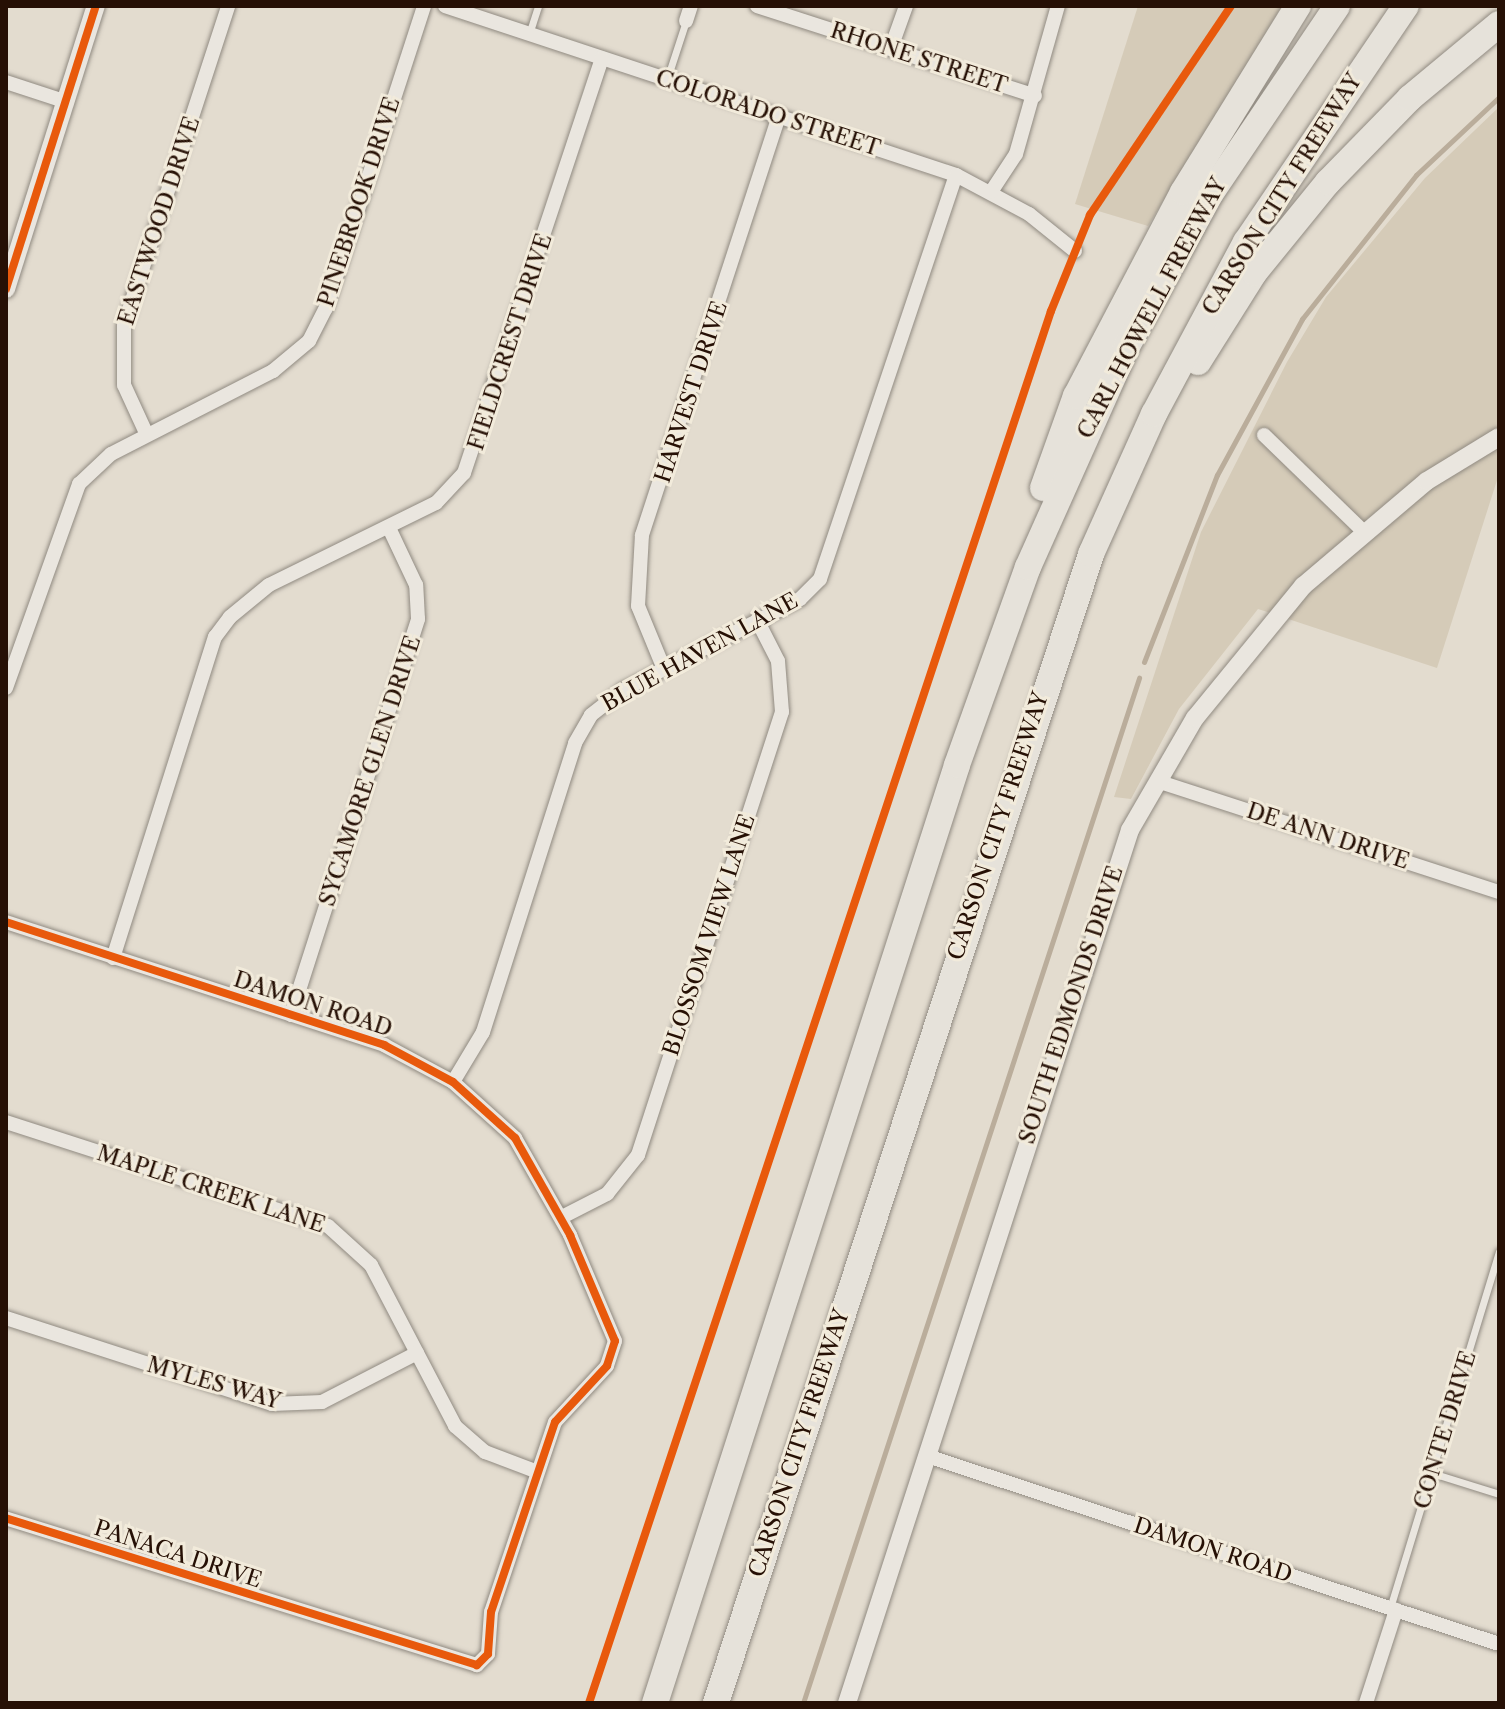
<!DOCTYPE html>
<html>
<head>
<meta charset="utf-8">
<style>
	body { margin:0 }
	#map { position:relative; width:1505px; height:1709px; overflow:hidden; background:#e3dccf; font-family:"Libre Caslon Text",serif }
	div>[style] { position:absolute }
	.green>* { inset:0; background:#d5cbb8 }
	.stream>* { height:5px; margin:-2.5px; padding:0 2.5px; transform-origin:2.5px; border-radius:2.5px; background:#baad9b }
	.roads { filter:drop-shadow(0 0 2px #908a81) drop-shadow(0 0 2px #908a81) }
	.service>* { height:7px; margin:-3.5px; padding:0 3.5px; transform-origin:3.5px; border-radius:3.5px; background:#eae6df }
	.minor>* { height:14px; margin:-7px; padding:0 7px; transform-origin:7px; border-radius:7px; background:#eae6df }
	.tertiary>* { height:18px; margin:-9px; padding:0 9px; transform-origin:9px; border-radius:9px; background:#eae6df }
	.motorway>* { height:26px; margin:-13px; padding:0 13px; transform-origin:13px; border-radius:13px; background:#e6e2da }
	.cycleway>* { height:8px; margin:-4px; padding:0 4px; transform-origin:4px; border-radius:4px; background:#e8590c }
	span { translate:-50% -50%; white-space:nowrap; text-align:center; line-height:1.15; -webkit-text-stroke:6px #f2ebdb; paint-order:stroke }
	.street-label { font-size:22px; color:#261005 }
	.frame { position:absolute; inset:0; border:8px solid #261005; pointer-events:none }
</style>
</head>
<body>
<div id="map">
	<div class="green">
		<div style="clip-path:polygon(1138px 6px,1282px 6px,1148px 226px,1075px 204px)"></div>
		<div style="clip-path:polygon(1499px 107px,1499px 474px,1437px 668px,1258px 609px,1179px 709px,1131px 799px,1114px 797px,1201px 532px,1287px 362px,1326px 297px,1425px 178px)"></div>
	</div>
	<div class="stream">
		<div style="left:1144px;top:662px;width:201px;rotate:-68.7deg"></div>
		<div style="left:1217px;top:475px;width:178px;rotate:-61.4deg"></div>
		<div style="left:1302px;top:319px;width:184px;rotate:-51.6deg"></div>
		<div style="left:1416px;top:175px;width:114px;rotate:-43.2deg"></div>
		<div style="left:803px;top:1703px;width:1079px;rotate:-71.85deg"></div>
	</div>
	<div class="roads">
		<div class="service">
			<div style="left:529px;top:34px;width:29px;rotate:-72deg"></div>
			<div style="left:667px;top:79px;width:61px;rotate:-71.9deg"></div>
			<div style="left:1432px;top:1473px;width:70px;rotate:17.4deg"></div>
			<div style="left:1390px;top:1608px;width:373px;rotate:-73deg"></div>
		</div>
		<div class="minor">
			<div style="left:445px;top:6px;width:538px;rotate:18.3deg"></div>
			<div style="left:956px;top:175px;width:83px;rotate:28.1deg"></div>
			<div style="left:1029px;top:214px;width:59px;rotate:38.8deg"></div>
			<div style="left:757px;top:6px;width:292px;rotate:17.9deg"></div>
			<div style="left:686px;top:21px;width:16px;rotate:-72deg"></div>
			<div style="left:891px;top:48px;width:45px;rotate:-70.3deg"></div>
			<div style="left:6px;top:82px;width:64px;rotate:18.2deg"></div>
			<div style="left:991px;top:192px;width:45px;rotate:-56.7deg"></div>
			<div style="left:1016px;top:154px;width:154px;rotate:-74.2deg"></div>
			<div style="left:147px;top:435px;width:55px;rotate:-114.7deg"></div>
			<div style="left:124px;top:385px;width:60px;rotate:-90deg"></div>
			<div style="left:124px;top:325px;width:336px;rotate:-71.9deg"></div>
			<div style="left:1264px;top:435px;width:138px;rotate:44.1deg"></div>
			<div style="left:664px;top:669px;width:68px;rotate:-112.4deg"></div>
			<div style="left:638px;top:606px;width:71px;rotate:-86.8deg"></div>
			<div style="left:642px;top:535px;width:442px;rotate:-71.9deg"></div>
			<div style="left:6px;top:688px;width:217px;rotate:-70.3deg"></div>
			<div style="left:79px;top:484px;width:44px;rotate:-43.2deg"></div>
			<div style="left:111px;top:454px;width:182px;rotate:-27.1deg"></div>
			<div style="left:273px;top:371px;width:47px;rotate:-39.8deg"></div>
			<div style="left:309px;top:341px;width:37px;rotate:-63deg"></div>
			<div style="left:326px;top:308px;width:318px;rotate:-72deg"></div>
			<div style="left:1157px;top:781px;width:360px;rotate:18deg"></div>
			<div style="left:6px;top:922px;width:398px;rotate:18deg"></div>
			<div style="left:384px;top:1045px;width:78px;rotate:28.2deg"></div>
			<div style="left:453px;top:1082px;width:84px;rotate:42.1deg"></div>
			<div style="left:515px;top:1138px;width:112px;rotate:60.4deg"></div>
			<div style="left:570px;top:1235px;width:115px;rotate:67deg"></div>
			<div style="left:615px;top:1341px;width:26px;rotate:108deg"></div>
			<div style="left:607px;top:1366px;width:76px;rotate:132.9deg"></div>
			<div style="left:555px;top:1422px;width:200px;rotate:108.6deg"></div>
			<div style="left:491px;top:1612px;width:42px;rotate:94.1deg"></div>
			<div style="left:488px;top:1654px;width:16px;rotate:135deg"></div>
			<div style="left:477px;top:1665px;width:493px;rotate:-162.7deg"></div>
			<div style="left:113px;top:958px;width:337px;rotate:-72.4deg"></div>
			<div style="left:215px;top:637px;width:25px;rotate:-53deg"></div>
			<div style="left:230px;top:617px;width:50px;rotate:-39.4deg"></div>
			<div style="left:269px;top:585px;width:186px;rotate:-26.2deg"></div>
			<div style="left:436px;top:503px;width:41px;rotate:-47deg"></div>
			<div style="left:464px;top:473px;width:437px;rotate:-71.6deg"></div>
			<div style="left:291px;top:1015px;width:416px;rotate:-72.2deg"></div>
			<div style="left:418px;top:619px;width:34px;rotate:-93deg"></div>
			<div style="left:416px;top:585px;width:63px;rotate:-115.3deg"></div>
			<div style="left:453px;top:1082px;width:58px;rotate:-59deg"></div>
			<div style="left:483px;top:1032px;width:303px;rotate:-72.3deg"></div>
			<div style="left:575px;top:743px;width:32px;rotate:-60deg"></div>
			<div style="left:591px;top:715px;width:41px;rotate:-38deg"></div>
			<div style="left:623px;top:690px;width:199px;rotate:-27.2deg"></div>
			<div style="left:800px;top:599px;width:28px;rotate:-45deg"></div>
			<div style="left:820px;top:579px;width:426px;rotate:-71.4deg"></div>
			<div style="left:6px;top:1122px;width:338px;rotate:17.9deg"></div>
			<div style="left:328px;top:1226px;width:58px;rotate:42.2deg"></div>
			<div style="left:371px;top:1265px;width:182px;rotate:62.4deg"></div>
			<div style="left:455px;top:1426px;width:40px;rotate:41deg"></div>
			<div style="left:485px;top:1452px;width:53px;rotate:20.8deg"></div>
			<div style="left:562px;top:1217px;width:51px;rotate:-27.1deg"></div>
			<div style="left:607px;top:1194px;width:50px;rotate:-51.5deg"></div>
			<div style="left:638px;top:1155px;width:466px;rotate:-72deg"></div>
			<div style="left:782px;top:712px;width:51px;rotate:-94.5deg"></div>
			<div style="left:778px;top:661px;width:46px;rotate:-117.1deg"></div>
			<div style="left:6px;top:1318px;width:280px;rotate:17.9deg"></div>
			<div style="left:272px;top:1404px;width:50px;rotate:-2.3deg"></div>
			<div style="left:322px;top:1402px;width:107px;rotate:-27.3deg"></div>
			<div style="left:927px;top:1456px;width:602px;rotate:18.19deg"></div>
			<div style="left:1366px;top:1703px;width:98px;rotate:-72.1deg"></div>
		</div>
		<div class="tertiary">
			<div style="left:6px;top:289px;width:297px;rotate:-72.4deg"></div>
			<div style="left:847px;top:1703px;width:918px;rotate:-72.04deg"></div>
			<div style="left:1130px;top:830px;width:129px;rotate:-59.9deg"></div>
			<div style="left:1195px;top:718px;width:171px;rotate:-50.7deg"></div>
			<div style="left:1303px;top:586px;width:162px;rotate:-40.3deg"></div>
			<div style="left:1427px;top:481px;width:84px;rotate:-31.4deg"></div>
		</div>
		<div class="motorway">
			<div style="left:1198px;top:362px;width:105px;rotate:-57.8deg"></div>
			<div style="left:1254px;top:273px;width:117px;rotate:-50.9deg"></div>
			<div style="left:1328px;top:182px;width:117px;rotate:-45.7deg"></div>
			<div style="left:1410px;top:98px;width:116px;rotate:-39.7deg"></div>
			<div style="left:1043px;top:488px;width:98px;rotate:-70.3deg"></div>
			<div style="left:1076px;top:396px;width:230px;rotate:-62.3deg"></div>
			<div style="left:1183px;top:192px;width:219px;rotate:-58.3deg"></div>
			<div style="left:655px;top:1703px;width:985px;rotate:-72.15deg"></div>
			<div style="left:957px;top:765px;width:210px;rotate:-70.3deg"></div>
			<div style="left:1028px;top:567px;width:240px;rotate:-65.9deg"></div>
			<div style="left:1126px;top:348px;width:177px;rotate:-61.3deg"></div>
			<div style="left:1211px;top:193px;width:225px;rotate:-56deg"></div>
			<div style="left:716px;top:1703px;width:1209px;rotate:-71.92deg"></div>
			<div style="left:1091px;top:554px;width:154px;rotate:-65.8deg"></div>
			<div style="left:1154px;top:414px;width:195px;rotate:-61.9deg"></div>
			<div style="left:1246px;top:242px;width:285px;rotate:-55.9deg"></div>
		</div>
	</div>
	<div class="cycleway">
		<div style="left:6px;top:289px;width:297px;rotate:-72.4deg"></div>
		<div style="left:6px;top:922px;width:398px;rotate:18deg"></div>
		<div style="left:384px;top:1045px;width:78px;rotate:28.2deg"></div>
		<div style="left:453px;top:1082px;width:84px;rotate:42.1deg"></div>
		<div style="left:515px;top:1138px;width:112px;rotate:60.4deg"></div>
		<div style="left:570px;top:1235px;width:115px;rotate:67deg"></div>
		<div style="left:615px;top:1341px;width:26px;rotate:108deg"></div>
		<div style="left:607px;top:1366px;width:76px;rotate:132.9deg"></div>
		<div style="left:555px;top:1422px;width:200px;rotate:108.6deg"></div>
		<div style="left:491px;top:1612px;width:42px;rotate:94.1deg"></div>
		<div style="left:488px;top:1654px;width:16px;rotate:135deg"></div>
		<div style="left:477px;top:1665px;width:493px;rotate:-162.7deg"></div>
		<div style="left:589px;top:1703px;width:1467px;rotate:-71.64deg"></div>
		<div style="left:1051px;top:311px;width:104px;rotate:-67.9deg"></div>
		<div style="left:1090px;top:215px;width:252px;rotate:-56deg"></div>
	</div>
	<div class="street-label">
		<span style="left:919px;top:58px;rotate:18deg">RHONE STREET</span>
		<span style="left:768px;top:113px;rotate:18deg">COLORADO STREET</span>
		<span style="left:1282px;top:194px;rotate:-58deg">CARSON CITY FREEWAY</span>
		<span style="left:359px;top:202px;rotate:-72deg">PINEBROOK DRIVE</span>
		<span style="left:159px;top:221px;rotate:-72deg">EASTWOOD DRIVE</span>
		<span style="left:1152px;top:308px;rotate:-62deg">CARL HOWELL FREEWAY</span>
		<span style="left:510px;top:342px;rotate:-72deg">FIELDCREST DRIVE</span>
		<span style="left:691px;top:392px;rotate:-72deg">HARVEST DRIVE</span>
		<span style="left:700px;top:652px;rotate:-29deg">BLUE HAVEN LANE</span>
		<span style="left:370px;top:771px;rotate:-72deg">SYCAMORE GLEN DRIVE</span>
		<span style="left:998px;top:826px;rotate:-72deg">CARSON CITY FREEWAY</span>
		<span style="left:1328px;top:836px;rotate:18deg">DE ANN DRIVE</span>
		<span style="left:709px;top:935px;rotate:-72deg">BLOSSOM VIEW LANE</span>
		<span style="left:313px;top:1004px;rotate:18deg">DAMON ROAD</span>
		<span style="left:1071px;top:1005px;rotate:-72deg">SOUTH EDMONDS DRIVE</span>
		<span style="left:211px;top:1189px;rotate:18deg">MAPLE CREEK LANE</span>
		<span style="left:214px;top:1383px;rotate:16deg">MYLES WAY</span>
		<span style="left:1445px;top:1430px;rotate:-73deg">CONTE DRIVE</span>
		<span style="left:799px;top:1443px;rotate:-72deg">CARSON CITY FREEWAY</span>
		<span style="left:1213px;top:1550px;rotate:18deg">DAMON ROAD</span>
		<span style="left:178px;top:1554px;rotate:18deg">PANACA DRIVE</span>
	</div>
	<div class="frame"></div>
</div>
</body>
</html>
